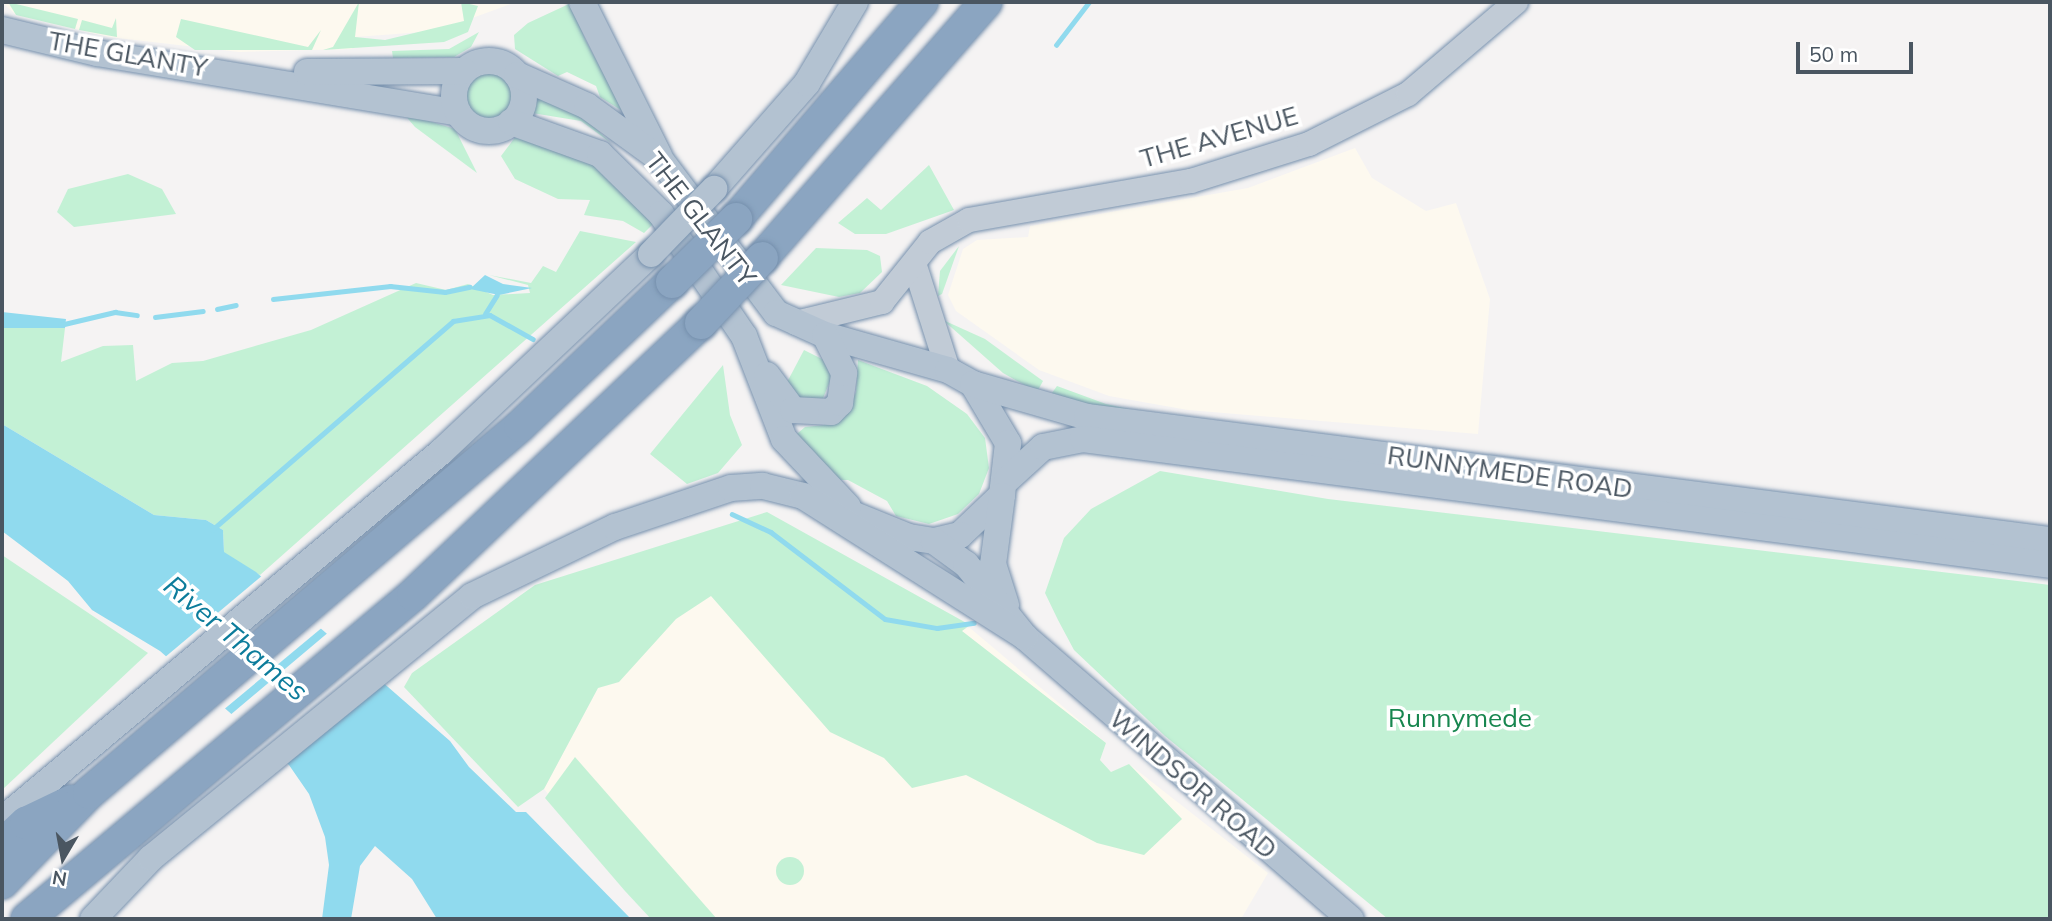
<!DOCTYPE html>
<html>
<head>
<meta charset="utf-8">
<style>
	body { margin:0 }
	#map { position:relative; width:2052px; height:921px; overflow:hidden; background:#f5f3f3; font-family:Mulish,sans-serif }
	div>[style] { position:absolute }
	.commercial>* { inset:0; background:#fdf9ef }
	.green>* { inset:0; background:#c3f1d5 }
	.round { border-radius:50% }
	.water>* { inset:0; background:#90daee }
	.pier>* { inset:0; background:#f5f3f3 }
	.stream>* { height:4.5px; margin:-2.25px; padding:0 2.25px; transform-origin:2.25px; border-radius:2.25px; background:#90daee }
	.roads { filter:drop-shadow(0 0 2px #7690ad) drop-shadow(0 0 2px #7690ad) }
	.secondary>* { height:24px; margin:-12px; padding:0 12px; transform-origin:12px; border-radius:12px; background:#c1cbd6 }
	.primary>* { height:26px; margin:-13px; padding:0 13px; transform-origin:13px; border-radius:13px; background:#b3c2d1 }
	.primary>.ring { margin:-13px; padding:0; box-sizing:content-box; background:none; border:26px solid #b3c2d1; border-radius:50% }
	.highway>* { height:32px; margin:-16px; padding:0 16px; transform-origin:16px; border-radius:16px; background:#8ba5c1 }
	.bridges { filter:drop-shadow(0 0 2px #7690ad) drop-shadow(0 0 2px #7690ad) }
	.primary-bridge>* { height:26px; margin:-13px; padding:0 13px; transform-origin:13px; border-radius:13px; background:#b3c2d1 }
	.highway-bridge>* { height:32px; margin:-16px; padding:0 16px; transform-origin:16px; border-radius:16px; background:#8ba5c1 }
	span { translate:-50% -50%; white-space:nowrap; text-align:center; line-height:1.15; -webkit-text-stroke:7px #fff; paint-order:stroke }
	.street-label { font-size:26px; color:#4a5661 }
	.park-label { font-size:26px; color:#17864f }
	.water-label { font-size:28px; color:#0c7c9b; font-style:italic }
	.frame { position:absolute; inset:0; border:4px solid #4a5661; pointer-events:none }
	.north { position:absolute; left:28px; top:823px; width:70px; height:70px; -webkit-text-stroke:5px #fff; paint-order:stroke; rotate:190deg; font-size:19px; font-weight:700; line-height:28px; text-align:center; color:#4a5661 }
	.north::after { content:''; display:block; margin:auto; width:24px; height:32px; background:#4a5661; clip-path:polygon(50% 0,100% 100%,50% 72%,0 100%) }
	.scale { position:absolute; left:1796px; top:42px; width:117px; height:32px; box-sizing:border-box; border:4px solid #4a5661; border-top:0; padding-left:9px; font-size:21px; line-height:24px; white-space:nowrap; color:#4a5661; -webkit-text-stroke:5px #fff; paint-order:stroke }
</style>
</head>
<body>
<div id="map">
	<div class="commercial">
		<div style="clip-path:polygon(2px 2px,516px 2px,437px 31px,355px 37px,352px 49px,239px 52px,109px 37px,16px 15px)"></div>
		<div style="clip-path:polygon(1355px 148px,1372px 178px,1426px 211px,1456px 203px,1490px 299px,1478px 434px,1188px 410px,1109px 396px,1039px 370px,956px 311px,948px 295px,963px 249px,977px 240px,1028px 237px,1030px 226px,1248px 188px)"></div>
		<div style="clip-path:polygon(761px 554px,914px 634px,970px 628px,1106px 743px,1100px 760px,1111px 772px,1129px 764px,1268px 873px,1241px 919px,653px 919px,544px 789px,598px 688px,657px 614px)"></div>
	</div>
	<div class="green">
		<div style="clip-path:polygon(8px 2px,78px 19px,75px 29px,16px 15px)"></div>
		<div style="clip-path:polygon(359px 2px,355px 37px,385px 40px,464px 21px,461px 2px,478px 6px,468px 32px,444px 42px,323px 50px,333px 47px)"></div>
		<div style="clip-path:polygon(571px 3px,585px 39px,624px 112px,600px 97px,596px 86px,567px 72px,558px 76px,515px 49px,514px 35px,528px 23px)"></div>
		<div style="clip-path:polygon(116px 18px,117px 37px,79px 30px,82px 20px,112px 28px)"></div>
		<div style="clip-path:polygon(181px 19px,308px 47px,321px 30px,312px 50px,195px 50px,176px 37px)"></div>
		<div style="clip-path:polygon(479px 32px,471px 47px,454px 57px,393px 58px,392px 51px,449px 49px)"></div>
		<div class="round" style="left:464px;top:71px;width:48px;height:48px"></div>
		<div style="clip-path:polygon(538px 93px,587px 120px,611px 143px,581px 121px,532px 113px)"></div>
		<div style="clip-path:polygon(403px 113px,455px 129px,477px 173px,415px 127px)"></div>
		<div style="clip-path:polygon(516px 136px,591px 157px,655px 222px,644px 233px,623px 221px,584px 215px,590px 200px,558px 199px,515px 179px,501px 156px)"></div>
		<div style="clip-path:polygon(929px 165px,954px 210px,886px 234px,855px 234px,838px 223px,867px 198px,881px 210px)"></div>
		<div style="clip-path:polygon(128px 174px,162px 189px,176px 214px,74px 227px,57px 212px,68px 189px)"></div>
		<div style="clip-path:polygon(580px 231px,636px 242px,260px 575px,224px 554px,223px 530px,206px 520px,154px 515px,2px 424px,2px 328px,65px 328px,61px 362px,103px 346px,133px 345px,136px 381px,172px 363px,203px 361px,311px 330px,416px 283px,446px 290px,468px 284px,493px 295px,530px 293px,528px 285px,489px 275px,531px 283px,543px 266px,556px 272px)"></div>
		<div style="clip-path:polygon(959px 246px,942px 294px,938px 296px,940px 271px)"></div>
		<div style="clip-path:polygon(816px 248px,867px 250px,880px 256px,882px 272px,860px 293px,839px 297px,781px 285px)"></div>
		<div style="clip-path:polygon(943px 320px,985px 339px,1043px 381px,1037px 392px,1003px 373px)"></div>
		<div style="clip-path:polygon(804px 350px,826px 361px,833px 374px,821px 403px,810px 405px,784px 388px)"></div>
		<div style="clip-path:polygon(858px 360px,927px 386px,967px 414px,985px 438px,989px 468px,979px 494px,958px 514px,929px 524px,896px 516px,887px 501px,848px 480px,832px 480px,791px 439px,805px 427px,824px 425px,846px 412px,856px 392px)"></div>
		<div style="clip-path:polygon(723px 365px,730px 415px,742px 445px,718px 473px,687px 484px,650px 454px)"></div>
		<div style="clip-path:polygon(1057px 386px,1106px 404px,1178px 420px,1049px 397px)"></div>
		<div style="clip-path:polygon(1160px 471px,1328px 499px,2050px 585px,2050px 919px,1388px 919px,1165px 736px,1074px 650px,1058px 620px,1045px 593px,1064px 538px,1091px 509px)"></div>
		<div style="clip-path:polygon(767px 512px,970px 625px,962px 631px,1106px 743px,1100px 760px,1111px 772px,1129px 764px,1182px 819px,1144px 855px,1097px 843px,966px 775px,912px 788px,884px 758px,830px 732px,711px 596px,676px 619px,619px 682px,598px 688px,544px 789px,518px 807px,404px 687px,412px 673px,535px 585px)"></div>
		<div style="clip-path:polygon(2px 555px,148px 653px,2px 790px)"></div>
		<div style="clip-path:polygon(575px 757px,717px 919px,651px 919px,625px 891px,545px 798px)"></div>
		<div class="round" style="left:776px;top:857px;width:28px;height:28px"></div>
	</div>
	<div class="water">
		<div style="clip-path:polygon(485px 275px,503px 284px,532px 288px,499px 295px,470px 289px)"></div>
		<div style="clip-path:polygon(2px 312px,66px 319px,65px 328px,2px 328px)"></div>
		<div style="clip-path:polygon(2px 424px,154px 515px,206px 520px,223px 530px,224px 552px,256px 572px,450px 741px,469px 767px,516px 812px,526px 812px,631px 919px,437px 919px,412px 879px,375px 846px,360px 866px,351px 919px,322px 919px,329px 865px,325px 837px,309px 794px,289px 765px,160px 651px,92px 610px,68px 581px,2px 531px)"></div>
	</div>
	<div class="pier">
		<div style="clip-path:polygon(264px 574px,324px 626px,222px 711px,164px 658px)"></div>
		<div style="clip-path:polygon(330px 631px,387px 680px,284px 766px,229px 716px)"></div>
	</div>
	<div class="stream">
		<div style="left:1056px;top:45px;width:54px;rotate:-52.5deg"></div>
		<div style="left:273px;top:299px;width:118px;rotate:-6.3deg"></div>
		<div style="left:390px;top:286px;width:55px;rotate:6.2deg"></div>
		<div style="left:445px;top:292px;width:25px;rotate:-12deg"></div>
		<div style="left:217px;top:309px;width:19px;rotate:-12deg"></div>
		<div style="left:485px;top:314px;width:22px;rotate:-58deg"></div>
		<div style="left:155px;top:317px;width:48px;rotate:-7.1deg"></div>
		<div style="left:60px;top:325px;width:57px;rotate:-13.3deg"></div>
		<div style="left:115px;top:312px;width:22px;rotate:8deg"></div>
		<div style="left:732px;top:514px;width:43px;rotate:24.8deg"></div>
		<div style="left:771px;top:532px;width:143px;rotate:37.3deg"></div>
		<div style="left:885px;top:619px;width:53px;rotate:9.8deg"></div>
		<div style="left:937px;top:628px;width:37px;rotate:-8deg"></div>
		<div style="left:212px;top:530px;width:319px;rotate:-40.9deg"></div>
		<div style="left:453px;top:321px;width:37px;rotate:-9deg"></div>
		<div style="left:490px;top:315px;width:49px;rotate:29.2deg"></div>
	</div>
	<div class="roads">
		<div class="secondary">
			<div style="left:915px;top:266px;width:109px;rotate:72.4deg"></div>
			<div style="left:796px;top:323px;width:89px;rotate:-13.7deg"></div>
			<div style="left:882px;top:302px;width:77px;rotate:-51.3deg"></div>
			<div style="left:930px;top:242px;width:45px;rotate:-29.4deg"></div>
			<div style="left:969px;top:220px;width:225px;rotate:-10deg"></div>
			<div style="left:1191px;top:181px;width:124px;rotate:-17.4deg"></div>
			<div style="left:1309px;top:144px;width:111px;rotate:-26.8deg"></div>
			<div style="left:1408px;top:94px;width:142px;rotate:-40.4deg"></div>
		</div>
		<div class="primary">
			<div style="left:582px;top:2px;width:172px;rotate:63.4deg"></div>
			<div style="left:2px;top:30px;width:98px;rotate:13.6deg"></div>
			<div style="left:97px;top:53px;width:366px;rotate:9.4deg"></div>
			<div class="ring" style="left:454px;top:61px;width:44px;height:44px"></div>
			<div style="left:307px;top:72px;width:157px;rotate:-0.4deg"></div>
			<div style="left:517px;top:75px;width:77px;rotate:23.9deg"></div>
			<div style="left:587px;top:106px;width:90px;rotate:36deg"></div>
			<div style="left:660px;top:159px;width:193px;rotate:53deg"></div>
			<div style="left:776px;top:313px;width:54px;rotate:24.2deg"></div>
			<div style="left:825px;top:335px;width:128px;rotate:15.9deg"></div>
			<div style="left:948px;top:370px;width:29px;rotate:29deg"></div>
			<div style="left:973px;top:384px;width:69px;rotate:59.3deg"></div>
			<div style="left:1008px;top:443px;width:52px;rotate:96.6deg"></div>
			<div style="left:1002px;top:495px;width:58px;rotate:136.4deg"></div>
			<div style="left:960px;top:535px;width:27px;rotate:167deg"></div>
			<div style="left:934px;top:541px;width:25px;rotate:-171deg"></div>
			<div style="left:909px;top:537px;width:101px;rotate:-158deg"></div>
			<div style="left:511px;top:122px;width:95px;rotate:19.8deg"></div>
			<div style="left:600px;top:154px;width:86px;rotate:44.5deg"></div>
			<div style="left:661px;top:214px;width:148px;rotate:55.8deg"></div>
			<div style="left:744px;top:336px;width:110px;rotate:68.8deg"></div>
			<div style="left:784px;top:439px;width:93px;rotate:46.7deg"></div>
			<div style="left:714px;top:189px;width:141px;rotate:-48.7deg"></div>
			<div style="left:807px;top:83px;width:94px;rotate:-59.3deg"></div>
			<div style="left:767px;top:375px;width:44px;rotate:53.4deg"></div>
			<div style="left:793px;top:410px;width:38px;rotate:3deg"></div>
			<div style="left:831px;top:412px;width:13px;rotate:-45deg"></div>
			<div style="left:840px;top:403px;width:30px;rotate:-82deg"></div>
			<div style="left:844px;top:373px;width:42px;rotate:-116.6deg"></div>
			<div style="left:973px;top:384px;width:119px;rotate:16.1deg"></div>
			<div style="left:1087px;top:417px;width:971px;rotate:7.28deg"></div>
			<div style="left:1007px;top:480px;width:49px;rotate:-42.5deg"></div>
			<div style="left:1043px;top:447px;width:41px;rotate:-11.3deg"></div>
			<div style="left:1083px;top:439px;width:975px;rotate:7.42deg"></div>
			<div style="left:1002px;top:496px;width:69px;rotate:97.5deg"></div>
			<div style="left:993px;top:564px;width:43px;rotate:72.4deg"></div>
			<div style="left:934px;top:541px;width:39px;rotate:36deg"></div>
			<div style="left:966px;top:564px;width:94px;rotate:51.1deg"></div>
			<div style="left:1025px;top:637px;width:431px;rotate:40.9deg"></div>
			<div style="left:2px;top:820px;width:573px;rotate:-39.97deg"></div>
			<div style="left:441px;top:452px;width:289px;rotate:-43.3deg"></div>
			<div style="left:93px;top:919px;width:84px;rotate:-46.4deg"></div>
			<div style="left:151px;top:858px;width:414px;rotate:-39.2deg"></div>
			<div style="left:472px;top:596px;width:159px;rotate:-25.8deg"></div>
			<div style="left:615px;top:527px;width:122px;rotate:-18.6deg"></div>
			<div style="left:731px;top:488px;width:32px;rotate:-4deg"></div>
			<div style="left:763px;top:486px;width:41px;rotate:14deg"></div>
			<div style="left:803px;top:496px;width:263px;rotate:32.4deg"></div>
		</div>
		<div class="highway">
			<div style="left:736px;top:219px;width:286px;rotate:-49.4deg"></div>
			<div style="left:762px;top:258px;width:340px;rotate:-48.8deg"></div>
			<div style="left:2px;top:845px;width:33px;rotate:-43deg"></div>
			<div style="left:26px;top:823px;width:51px;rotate:-25.6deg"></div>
			<div style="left:2px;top:883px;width:125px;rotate:-46deg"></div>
			<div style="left:89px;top:793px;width:566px;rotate:-40.41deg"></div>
			<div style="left:520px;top:426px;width:209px;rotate:-43.5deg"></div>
			<div style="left:27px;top:919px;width:504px;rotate:-40.01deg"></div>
			<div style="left:413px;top:595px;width:396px;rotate:-43.4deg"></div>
		</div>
	</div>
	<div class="bridges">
		<div class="primary-bridge">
			<div style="left:651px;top:254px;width:91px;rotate:-45.9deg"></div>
		</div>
		<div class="highway-bridge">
			<div style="left:672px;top:282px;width:90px;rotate:-44.5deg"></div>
			<div style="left:701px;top:323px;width:89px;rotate:-46.8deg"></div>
		</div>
	</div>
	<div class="street-label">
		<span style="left:128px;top:54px;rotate:10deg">THE GLANTY</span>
		<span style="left:1219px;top:137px;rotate:-16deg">THE AVENUE</span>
		<span style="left:701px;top:219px;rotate:52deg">THE GLANTY</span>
		<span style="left:1510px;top:472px;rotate:8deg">RUNNYMEDE ROAD</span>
		<span style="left:1193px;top:784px;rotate:41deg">WINDSOR ROAD</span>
	</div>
	<div class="park-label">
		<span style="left:1460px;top:718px">Runnymede</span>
	</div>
	<div class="water-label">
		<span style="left:236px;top:638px;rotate:40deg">River Thames</span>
	</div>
	<div class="frame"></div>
	<div class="north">N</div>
	<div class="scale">50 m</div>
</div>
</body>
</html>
